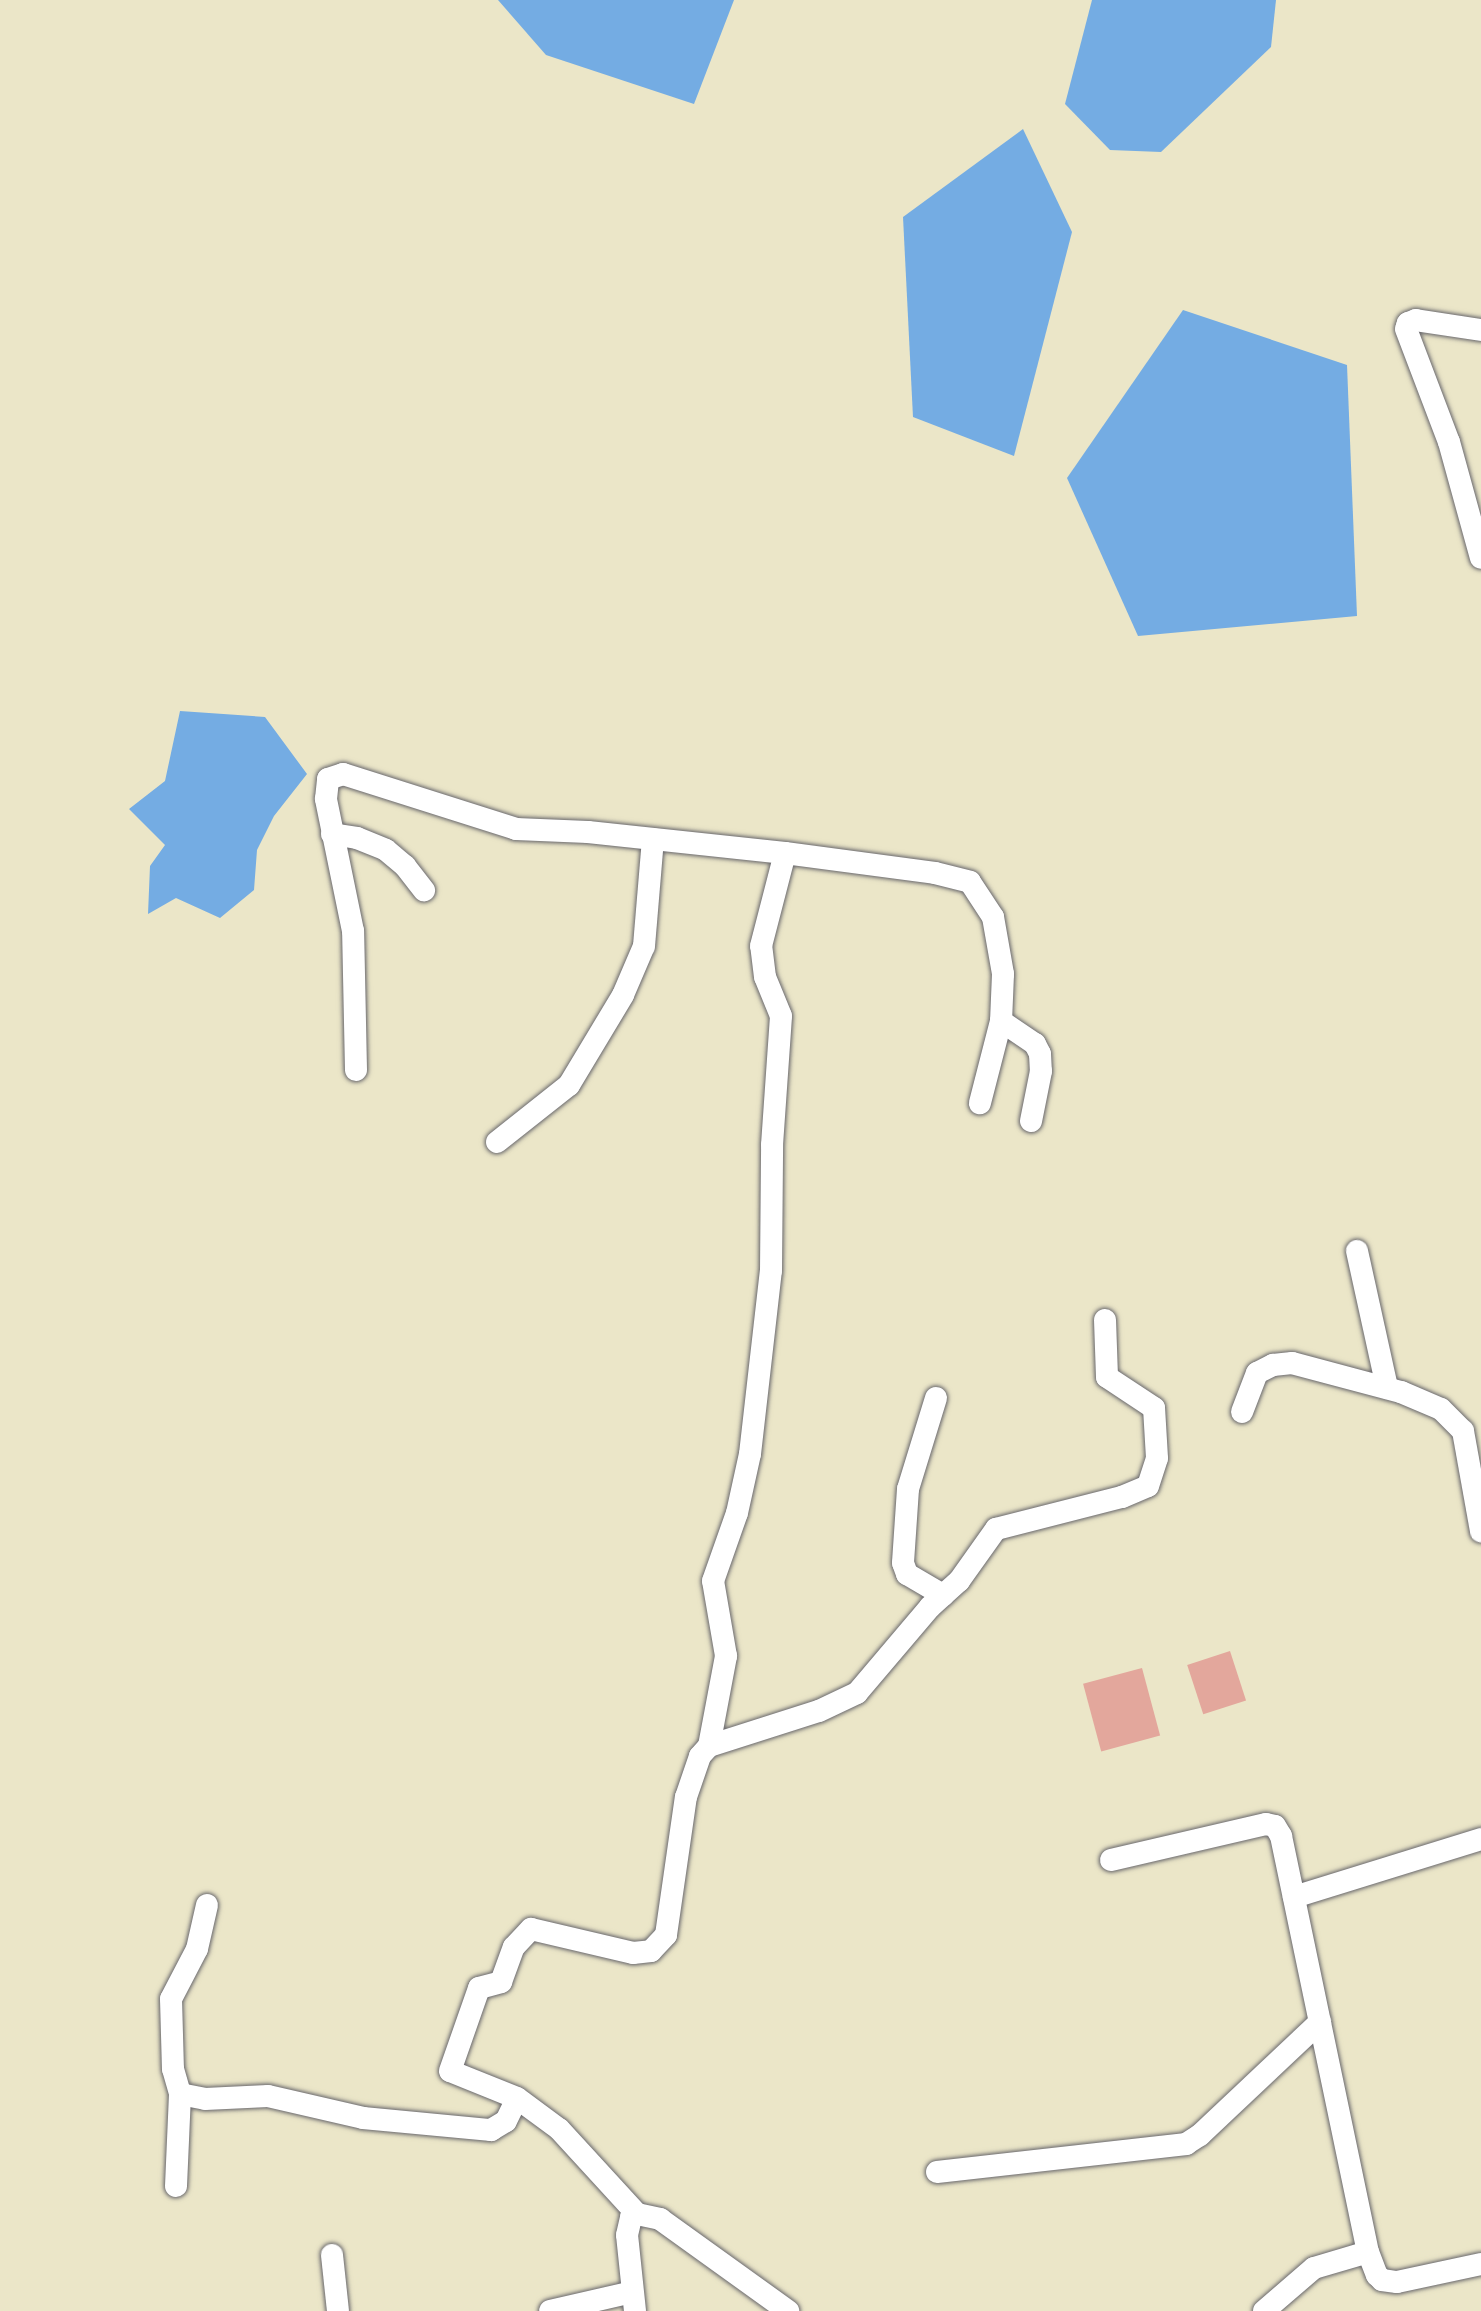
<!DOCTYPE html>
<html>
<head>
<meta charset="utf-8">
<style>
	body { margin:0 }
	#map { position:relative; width:1481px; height:2311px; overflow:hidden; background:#ebe6c8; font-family:Mynerve,sans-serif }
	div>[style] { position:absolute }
	.water>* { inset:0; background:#74ace3 }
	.building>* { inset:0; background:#e3a79c; transform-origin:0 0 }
	.roads { filter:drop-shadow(0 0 2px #68676c) drop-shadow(0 0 2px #68676c) }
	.minor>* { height:22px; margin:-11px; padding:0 11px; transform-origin:11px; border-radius:11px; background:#fff }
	span { translate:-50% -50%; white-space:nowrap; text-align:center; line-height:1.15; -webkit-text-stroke:6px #fdfcf7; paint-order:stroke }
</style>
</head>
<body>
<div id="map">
	<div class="water">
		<div style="clip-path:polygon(498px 0,734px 0,694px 104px,546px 55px)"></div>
		<div style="clip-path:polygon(1092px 0,1276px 0,1271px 47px,1161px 152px,1110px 150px,1065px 104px)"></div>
		<div style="clip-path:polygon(1023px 129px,1072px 232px,1014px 456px,913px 417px,903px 217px)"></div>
		<div style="clip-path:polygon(1183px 310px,1347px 365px,1357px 616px,1138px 636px,1067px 478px)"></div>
		<div style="clip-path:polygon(180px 711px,265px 717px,307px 774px,274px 816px,257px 850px,254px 890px,220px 918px,176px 898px,148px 914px,150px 866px,165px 845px,129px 809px,165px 781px)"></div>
	</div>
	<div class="building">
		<div style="left:1230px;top:1651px;width:52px;height:45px;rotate:72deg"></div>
		<div style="left:1142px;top:1668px;width:70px;height:61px;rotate:75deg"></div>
	</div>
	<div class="roads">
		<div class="minor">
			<div style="left:1481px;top:330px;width:66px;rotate:-171.3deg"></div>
			<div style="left:1416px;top:320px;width:9px;rotate:159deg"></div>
			<div style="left:1408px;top:323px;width:6px;rotate:108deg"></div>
			<div style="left:1406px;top:329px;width:121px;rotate:69.2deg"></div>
			<div style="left:1449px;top:442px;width:120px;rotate:74.6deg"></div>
			<div style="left:332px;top:834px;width:25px;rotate:9deg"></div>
			<div style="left:357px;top:838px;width:31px;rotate:22deg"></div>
			<div style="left:386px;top:850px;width:25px;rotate:40deg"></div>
			<div style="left:405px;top:866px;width:31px;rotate:52deg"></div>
			<div style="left:1001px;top:1021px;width:41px;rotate:34.1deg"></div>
			<div style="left:1035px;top:1044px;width:11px;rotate:63deg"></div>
			<div style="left:1040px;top:1054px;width:17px;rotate:87deg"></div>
			<div style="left:1041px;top:1071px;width:51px;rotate:101.3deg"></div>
			<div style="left:356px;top:1070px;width:139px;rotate:-91.2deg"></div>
			<div style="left:353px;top:931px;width:135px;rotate:-101.6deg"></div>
			<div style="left:326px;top:799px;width:20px;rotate:-84deg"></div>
			<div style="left:328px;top:779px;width:16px;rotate:-18deg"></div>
			<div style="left:343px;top:774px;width:182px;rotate:17.6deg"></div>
			<div style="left:516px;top:829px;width:72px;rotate:2.4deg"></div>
			<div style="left:588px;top:832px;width:198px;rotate:6.1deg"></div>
			<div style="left:785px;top:853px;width:151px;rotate:7.6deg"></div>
			<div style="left:935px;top:873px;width:36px;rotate:14deg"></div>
			<div style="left:970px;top:882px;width:42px;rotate:56.7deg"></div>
			<div style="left:993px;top:917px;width:58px;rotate:80deg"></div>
			<div style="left:1003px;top:974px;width:47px;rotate:92.4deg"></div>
			<div style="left:1001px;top:1021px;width:85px;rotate:104.4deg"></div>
			<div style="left:497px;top:1142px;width:92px;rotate:-38.4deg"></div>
			<div style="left:569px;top:1085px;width:105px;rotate:-59deg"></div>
			<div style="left:623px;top:995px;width:53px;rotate:-66.8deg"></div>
			<div style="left:644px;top:946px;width:107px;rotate:-85.2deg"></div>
			<div style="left:1357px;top:1251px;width:140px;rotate:77.6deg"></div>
			<div style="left:936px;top:1398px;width:95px;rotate:107.1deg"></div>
			<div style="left:908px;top:1489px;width:74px;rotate:93.9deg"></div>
			<div style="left:903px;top:1563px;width:12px;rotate:70deg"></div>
			<div style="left:907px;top:1574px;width:42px;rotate:30.3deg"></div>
			<div style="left:1242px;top:1412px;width:42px;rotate:-69deg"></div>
			<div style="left:1257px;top:1373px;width:18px;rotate:-27deg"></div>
			<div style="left:1273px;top:1365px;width:19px;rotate:-6deg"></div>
			<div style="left:1292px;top:1363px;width:113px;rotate:14.9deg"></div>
			<div style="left:1401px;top:1392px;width:43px;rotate:23deg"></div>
			<div style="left:1441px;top:1409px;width:31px;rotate:45deg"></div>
			<div style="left:1463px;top:1431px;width:102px;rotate:79.8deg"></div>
			<div style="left:709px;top:1746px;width:92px;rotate:-79.3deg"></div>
			<div style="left:726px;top:1656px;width:76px;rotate:-99.8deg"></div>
			<div style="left:713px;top:1581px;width:72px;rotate:-70.6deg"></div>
			<div style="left:737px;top:1513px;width:60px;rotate:-77.6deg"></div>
			<div style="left:750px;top:1454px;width:184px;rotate:-83.5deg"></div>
			<div style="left:771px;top:1271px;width:126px;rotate:-89.5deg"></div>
			<div style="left:772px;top:1145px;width:129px;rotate:-86deg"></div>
			<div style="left:781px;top:1016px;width:42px;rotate:-112.3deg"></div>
			<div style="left:765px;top:977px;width:31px;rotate:-97deg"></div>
			<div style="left:761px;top:946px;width:96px;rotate:-75.5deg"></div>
			<div style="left:1111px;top:1860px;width:159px;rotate:-13.1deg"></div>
			<div style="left:1266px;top:1824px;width:9px;rotate:13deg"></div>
			<div style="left:1275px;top:1826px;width:12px;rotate:59deg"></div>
			<div style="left:1281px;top:1836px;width:425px;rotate:78.2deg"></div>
			<div style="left:1368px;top:2252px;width:25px;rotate:69deg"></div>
			<div style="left:1377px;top:2275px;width:7px;rotate:45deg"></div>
			<div style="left:1382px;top:2280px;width:15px;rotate:8deg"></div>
			<div style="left:1397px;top:2282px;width:86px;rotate:-12.1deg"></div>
			<div style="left:1294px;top:1897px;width:196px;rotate:-17.2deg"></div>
			<div style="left:207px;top:1905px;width:45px;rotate:102.8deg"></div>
			<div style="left:197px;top:1949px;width:56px;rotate:117.5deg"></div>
			<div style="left:171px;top:1999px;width:70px;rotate:88.4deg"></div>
			<div style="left:173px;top:2069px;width:26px;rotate:74deg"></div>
			<div style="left:180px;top:2094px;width:25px;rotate:11deg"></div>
			<div style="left:205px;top:2099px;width:63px;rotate:-2.7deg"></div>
			<div style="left:268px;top:2096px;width:98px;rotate:13deg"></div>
			<div style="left:363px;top:2118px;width:129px;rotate:5.4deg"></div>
			<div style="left:491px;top:2130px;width:17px;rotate:-31deg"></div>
			<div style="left:506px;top:2121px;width:25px;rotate:-64deg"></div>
			<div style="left:937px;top:2172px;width:251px;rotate:-6.4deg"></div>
			<div style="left:1186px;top:2144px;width:17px;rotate:-33deg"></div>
			<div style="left:1200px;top:2135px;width:165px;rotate:-43.3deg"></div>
			<div style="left:176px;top:2186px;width:92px;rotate:-87.5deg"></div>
			<div style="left:637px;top:2214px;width:115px;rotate:-132.5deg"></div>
			<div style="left:559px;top:2129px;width:52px;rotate:-143.6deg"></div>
			<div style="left:517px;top:2098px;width:72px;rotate:-158.1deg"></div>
			<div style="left:450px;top:2071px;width:88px;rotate:-70.7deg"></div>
			<div style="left:479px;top:1988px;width:23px;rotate:-15deg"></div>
			<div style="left:501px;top:1982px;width:37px;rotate:-70deg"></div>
			<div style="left:514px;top:1947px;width:25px;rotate:-47deg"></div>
			<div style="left:531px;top:1929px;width:105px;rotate:13.2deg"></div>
			<div style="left:633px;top:1953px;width:18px;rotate:-6deg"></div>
			<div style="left:651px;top:1951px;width:22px;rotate:-47deg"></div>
			<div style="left:666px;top:1935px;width:139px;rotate:-81.8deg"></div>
			<div style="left:686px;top:1797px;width:43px;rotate:-71.1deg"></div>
			<div style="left:700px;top:1756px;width:13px;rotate:-48deg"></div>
			<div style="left:709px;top:1746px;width:115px;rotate:-17.7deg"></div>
			<div style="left:819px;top:1711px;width:42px;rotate:-25.3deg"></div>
			<div style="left:857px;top:1693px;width:113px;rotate:-49.7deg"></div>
			<div style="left:930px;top:1607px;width:39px;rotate:-42deg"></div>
			<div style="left:959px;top:1581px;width:64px;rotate:-54.6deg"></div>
			<div style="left:996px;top:1529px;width:130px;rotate:-14.3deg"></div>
			<div style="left:1122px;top:1497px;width:28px;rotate:-23deg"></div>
			<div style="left:1148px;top:1486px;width:29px;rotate:-72deg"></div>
			<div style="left:1157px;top:1458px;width:50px;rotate:-93.4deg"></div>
			<div style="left:1154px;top:1408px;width:56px;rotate:-146.6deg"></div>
			<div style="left:1107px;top:1377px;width:57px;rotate:-92deg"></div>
			<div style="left:332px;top:2255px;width:56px;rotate:83.9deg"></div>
			<div style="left:550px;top:2311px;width:84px;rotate:-13deg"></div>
			<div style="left:635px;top:2311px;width:76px;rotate:-96deg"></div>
			<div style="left:627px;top:2235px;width:18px;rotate:-77deg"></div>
			<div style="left:631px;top:2217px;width:7px;rotate:-27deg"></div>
			<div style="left:637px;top:2214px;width:24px;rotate:12deg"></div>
			<div style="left:660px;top:2219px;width:158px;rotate:35.7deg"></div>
			<div style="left:1264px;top:2311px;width:66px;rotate:-40.7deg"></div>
			<div style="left:1314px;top:2268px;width:56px;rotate:-16.5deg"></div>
		</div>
	</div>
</div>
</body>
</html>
